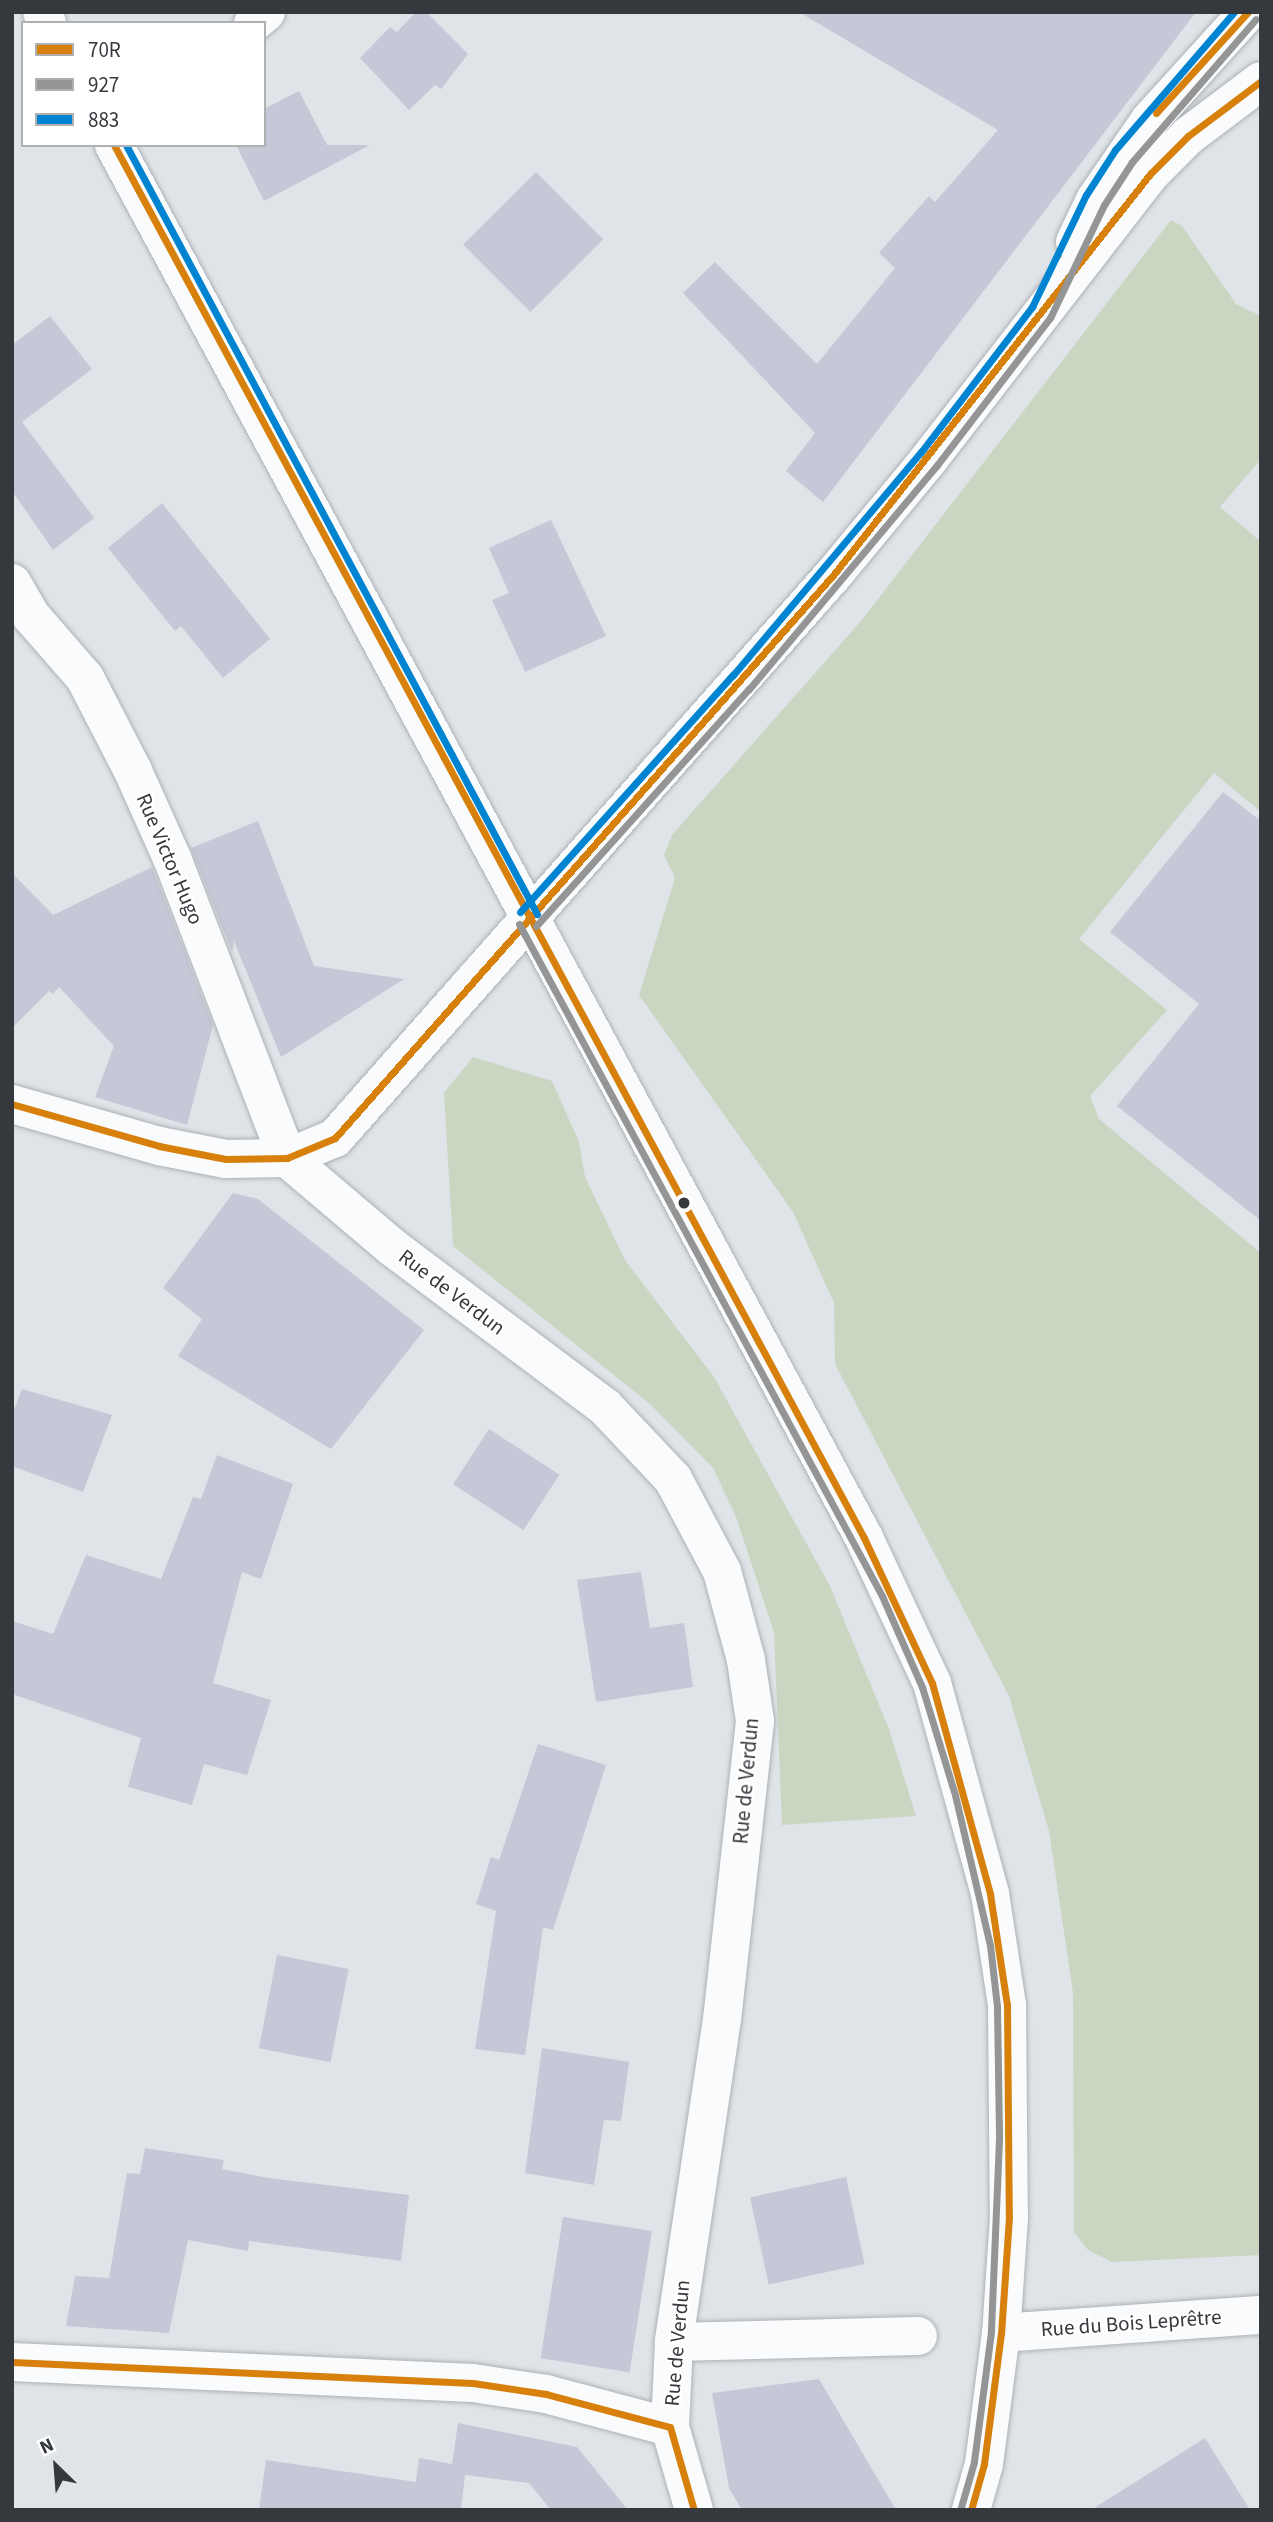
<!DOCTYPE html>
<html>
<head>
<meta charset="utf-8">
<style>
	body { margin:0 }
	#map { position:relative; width:1273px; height:2522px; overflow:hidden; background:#dfe4e9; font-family:"Source Sans 3",sans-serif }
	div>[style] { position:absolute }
	.green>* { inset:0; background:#cad6c2 }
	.building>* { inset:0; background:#c5c8d6; transform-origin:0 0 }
	.roads { filter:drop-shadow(0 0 2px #aeb1b5) drop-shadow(0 0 2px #aeb1b5) }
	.minor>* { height:38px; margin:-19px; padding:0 19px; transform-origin:19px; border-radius:19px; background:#fafbfc }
	.major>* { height:38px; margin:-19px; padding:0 19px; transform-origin:19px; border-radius:19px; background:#fafbfc }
	.bus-1>* { height:7px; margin:-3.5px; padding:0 3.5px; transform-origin:3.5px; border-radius:3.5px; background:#d7800c }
	.bus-2>* { height:7px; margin:-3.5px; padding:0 3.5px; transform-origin:3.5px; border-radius:3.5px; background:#939596 }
	.bus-3>* { height:7px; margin:-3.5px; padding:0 3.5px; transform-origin:3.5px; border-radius:3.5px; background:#0084d1 }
	.dots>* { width:19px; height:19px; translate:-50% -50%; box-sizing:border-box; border:4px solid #fff; border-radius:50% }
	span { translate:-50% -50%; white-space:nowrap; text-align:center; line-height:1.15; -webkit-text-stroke:5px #fff; paint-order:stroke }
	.street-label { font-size:21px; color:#35393d }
	.frame { position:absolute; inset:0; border:14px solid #35393d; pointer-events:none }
	.legend { position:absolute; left:21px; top:21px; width:245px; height:126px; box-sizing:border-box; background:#fff; border:2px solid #aeb0b1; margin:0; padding:9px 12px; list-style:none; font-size:21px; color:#35393d }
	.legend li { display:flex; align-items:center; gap:14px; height:35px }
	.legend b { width:35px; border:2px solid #aeb0b1 }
	.north { position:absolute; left:21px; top:2431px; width:70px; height:70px; -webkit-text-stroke:5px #fff; paint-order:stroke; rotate:335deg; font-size:19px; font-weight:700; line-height:28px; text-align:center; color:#35393d }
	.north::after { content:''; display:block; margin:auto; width:24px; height:32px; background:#35393d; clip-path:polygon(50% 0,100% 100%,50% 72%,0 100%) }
</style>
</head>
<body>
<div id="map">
	<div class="green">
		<div style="clip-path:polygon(1171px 220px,1182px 226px,1236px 304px,1261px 316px,1261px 459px,1220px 507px,1261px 542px,1261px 812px,1214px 773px,1079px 939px,1167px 1010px,1090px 1096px,1099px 1119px,1261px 1253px,1261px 2255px,1112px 2262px,1088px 2250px,1074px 2232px,1073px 1993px,1049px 1831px,1009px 1696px,835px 1364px,834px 1303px,793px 1212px,639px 995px,675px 878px,664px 855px,672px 835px,861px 621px)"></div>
		<div style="clip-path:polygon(473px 1057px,552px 1081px,579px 1142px,585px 1177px,625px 1260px,714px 1377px,829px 1584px,889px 1729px,916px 1816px,782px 1825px,774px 1632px,736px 1517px,713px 1468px,650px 1404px,453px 1246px,444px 1093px)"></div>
	</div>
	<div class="building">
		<div style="clip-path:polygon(416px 12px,426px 12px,468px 54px,441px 89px,435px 85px,409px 110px,360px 58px,390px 27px,397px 32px)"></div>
		<div style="clip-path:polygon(799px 12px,1196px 12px,823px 502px,786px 471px,815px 433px,683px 293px,715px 262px,817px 364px,895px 268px,879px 253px,929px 196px,935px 202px,998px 130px)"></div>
		<div style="clip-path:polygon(299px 91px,327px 145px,370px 145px,264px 201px,236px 145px,264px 145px,264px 109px)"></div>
		<div style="left:536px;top:172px;width:95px;height:103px;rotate:45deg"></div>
		<div style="clip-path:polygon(50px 316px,92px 369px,22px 422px,94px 518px,53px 550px,12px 491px,12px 345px)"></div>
		<div style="clip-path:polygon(162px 503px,270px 639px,223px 678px,181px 626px,175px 631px,108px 548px)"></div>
		<div style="clip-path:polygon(551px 520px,606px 636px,525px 672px,492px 600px,509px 593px,489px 548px)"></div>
		<div style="clip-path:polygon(1223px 792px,1261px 821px,1261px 1221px,1117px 1106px,1199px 1004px,1110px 932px)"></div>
		<div style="clip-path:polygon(258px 821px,314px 966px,404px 979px,281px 1057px,234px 941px,232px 952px,191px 848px)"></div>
		<div style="clip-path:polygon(152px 867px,213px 1025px,187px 1125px,95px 1097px,114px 1046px,59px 987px,53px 994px,49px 991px,12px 1028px,12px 873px,53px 915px)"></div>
		<div style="clip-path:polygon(233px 1193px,258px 1199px,424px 1330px,331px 1449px,178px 1356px,202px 1319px,163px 1288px)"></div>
		<div style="clip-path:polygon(22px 1389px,112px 1415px,83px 1492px,12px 1466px,12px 1415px)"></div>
		<div style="left:489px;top:1429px;width:84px;height:66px;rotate:33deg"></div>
		<div style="clip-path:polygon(217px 1455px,293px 1484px,261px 1579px,242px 1572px,213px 1683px,271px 1700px,247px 1775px,204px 1764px,192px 1805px,128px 1787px,141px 1738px,12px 1694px,12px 1621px,53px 1634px,86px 1555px,161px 1579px,193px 1497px,201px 1499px)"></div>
		<div style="clip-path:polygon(641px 1572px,650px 1628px,684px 1623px,693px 1687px,596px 1702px,577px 1580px)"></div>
		<div style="clip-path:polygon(538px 1744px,606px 1765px,553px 1930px,543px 1927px,525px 2055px,475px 2049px,496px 1911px,476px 1904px,491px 1857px,499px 1860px)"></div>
		<div style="left:277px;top:1955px;width:73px;height:95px;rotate:11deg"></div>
		<div style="clip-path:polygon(542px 2048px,629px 2062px,621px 2121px,604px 2120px,594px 2185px,525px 2173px)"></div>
		<div style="clip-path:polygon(145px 2148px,224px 2160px,222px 2169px,269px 2178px,409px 2195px,401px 2261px,249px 2241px,248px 2251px,188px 2240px,169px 2333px,66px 2326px,75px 2276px,109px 2278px,127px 2173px,140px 2174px)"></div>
		<div style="left:846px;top:2177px;width:89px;height:98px;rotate:78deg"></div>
		<div style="left:563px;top:2217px;width:90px;height:143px;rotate:9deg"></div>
		<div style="clip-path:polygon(819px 2379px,896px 2510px,742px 2510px,729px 2488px,712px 2393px)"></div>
		<div style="clip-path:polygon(458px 2423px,577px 2447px,628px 2510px,551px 2510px,529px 2483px,465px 2475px,461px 2510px,259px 2510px,266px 2460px,416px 2482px,419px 2458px,452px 2464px)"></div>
		<div style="clip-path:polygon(1205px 2438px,1250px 2510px,1091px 2510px)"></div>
	</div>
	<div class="roads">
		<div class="minor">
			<div style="left:253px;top:23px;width:17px;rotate:-40deg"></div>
			<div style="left:1075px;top:242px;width:47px;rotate:-64.5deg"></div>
			<div style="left:1095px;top:200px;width:97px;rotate:-55.5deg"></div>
			<div style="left:1150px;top:120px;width:146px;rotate:-47.8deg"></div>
			<div style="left:12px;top:583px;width:39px;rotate:60deg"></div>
			<div style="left:32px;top:617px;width:81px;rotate:49deg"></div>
			<div style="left:85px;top:678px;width:105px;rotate:62.7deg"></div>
			<div style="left:133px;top:771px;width:95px;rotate:65.9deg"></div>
			<div style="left:172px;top:858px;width:321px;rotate:69deg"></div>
			<div style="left:287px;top:1158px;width:138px;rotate:40.3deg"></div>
			<div style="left:392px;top:1247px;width:266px;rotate:36.9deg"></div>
			<div style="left:605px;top:1407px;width:99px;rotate:46.6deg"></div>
			<div style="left:673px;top:1479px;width:104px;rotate:62deg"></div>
			<div style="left:722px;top:1571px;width:92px;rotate:74.9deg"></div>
			<div style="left:746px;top:1660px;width:62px;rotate:81.6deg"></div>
			<div style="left:755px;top:1721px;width:300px;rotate:96.3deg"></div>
			<div style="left:722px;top:2019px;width:327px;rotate:98.5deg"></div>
			<div style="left:674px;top:2342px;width:85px;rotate:92.7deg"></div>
			<div style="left:670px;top:2427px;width:86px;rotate:73.9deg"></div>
			<div style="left:12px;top:1104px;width:153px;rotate:15.9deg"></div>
			<div style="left:159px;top:1146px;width:68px;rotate:11deg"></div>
			<div style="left:226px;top:1159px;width:61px;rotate:-0.9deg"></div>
			<div style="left:287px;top:1158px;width:52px;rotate:-22.6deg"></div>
			<div style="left:335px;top:1138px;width:753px;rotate:-48.5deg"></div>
			<div style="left:834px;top:574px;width:149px;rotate:-50.4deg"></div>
			<div style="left:929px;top:459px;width:361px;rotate:-52.2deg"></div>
			<div style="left:1150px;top:174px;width:54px;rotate:-45deg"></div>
			<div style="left:1188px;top:136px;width:91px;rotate:-37deg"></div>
			<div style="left:1001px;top:2333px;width:261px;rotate:-4deg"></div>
			<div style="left:674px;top:2342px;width:244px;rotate:-1.4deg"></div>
			<div style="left:12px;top:2362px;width:461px;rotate:2.6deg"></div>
			<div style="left:473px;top:2383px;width:74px;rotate:8.6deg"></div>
			<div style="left:546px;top:2394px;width:128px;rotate:14.9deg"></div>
		</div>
		<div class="major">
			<div style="left:42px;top:12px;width:12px;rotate:66deg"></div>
			<div style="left:114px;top:145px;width:1582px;rotate:61.7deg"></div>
			<div style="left:864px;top:1538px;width:160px;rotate:64.9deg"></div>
			<div style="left:932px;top:1683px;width:219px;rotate:74.6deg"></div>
			<div style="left:990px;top:1894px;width:112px;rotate:81.3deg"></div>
			<div style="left:1007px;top:2005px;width:212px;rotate:89.5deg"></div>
			<div style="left:1009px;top:2217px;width:116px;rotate:93.9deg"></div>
			<div style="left:1001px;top:2333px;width:132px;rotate:97.4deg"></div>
			<div style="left:984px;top:2464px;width:48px;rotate:105.8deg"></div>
		</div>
	</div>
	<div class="bus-1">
		<div style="left:1156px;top:113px;width:137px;rotate:-47.7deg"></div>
		<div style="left:114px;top:145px;width:1582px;rotate:61.7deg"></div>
		<div style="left:864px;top:1538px;width:160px;rotate:64.9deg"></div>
		<div style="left:932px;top:1683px;width:219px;rotate:74.6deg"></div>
		<div style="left:990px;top:1894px;width:112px;rotate:81.3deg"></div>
		<div style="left:1007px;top:2005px;width:212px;rotate:89.5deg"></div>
		<div style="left:1009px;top:2217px;width:116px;rotate:93.9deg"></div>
		<div style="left:1001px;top:2333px;width:132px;rotate:97.4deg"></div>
		<div style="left:984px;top:2464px;width:48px;rotate:105.8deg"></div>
		<div style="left:12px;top:1104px;width:153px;rotate:15.9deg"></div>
		<div style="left:159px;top:1146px;width:68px;rotate:11deg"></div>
		<div style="left:226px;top:1159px;width:61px;rotate:-0.9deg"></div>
		<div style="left:287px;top:1158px;width:52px;rotate:-22.6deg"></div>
		<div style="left:335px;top:1138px;width:753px;rotate:-48.5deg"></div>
		<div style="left:834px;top:574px;width:510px;rotate:-51.69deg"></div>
		<div style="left:1150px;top:174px;width:54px;rotate:-45deg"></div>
		<div style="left:1188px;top:136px;width:91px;rotate:-37deg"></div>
		<div style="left:12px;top:2362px;width:461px;rotate:2.6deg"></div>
		<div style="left:473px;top:2383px;width:74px;rotate:8.6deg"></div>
		<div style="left:546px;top:2394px;width:128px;rotate:14.9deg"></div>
		<div style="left:670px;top:2427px;width:86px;rotate:73.9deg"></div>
	</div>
	<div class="bus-2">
		<div style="left:519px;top:924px;width:764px;rotate:61.62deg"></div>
		<div style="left:882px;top:1596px;width:99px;rotate:66.3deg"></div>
		<div style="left:922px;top:1687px;width:113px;rotate:73deg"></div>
		<div style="left:955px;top:1795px;width:154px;rotate:76.9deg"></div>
		<div style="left:990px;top:1945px;width:61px;rotate:83.5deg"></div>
		<div style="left:997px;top:2006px;width:133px;rotate:89.1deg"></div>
		<div style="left:999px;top:2139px;width:193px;rotate:92.4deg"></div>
		<div style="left:991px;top:2332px;width:131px;rotate:97.5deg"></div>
		<div style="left:974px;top:2462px;width:47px;rotate:106.1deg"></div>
		<div style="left:536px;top:926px;width:319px;rotate:-48.1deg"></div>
		<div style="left:749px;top:689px;width:292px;rotate:-50deg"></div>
		<div style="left:937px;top:465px;width:185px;rotate:-52.5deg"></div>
		<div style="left:1050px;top:318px;width:125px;rotate:-64.5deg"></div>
		<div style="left:1104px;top:205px;width:51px;rotate:-56.9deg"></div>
		<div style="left:1132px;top:162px;width:189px;rotate:-49.1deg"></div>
	</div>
	<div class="bus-3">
		<div style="left:126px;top:145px;width:872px;rotate:61.88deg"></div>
		<div style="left:520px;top:912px;width:319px;rotate:-48.1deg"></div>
		<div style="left:733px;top:675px;width:292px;rotate:-49.9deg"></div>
		<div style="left:921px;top:452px;width:183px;rotate:-52.6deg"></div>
		<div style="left:1032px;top:307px;width:124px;rotate:-64.3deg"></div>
		<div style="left:1086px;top:195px;width:54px;rotate:-57.2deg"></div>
		<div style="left:1115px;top:150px;width:182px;rotate:-49.2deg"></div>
	</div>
	<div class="dots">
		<div style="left:684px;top:1203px;background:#35393d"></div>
	</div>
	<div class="street-label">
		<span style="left:170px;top:859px;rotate:67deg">Rue Victor Hugo</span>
		<span style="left:452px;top:1292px;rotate:37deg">Rue de Verdun</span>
		<span style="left:746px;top:1781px;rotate:-85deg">Rue de Verdun</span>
		<span style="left:1131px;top:2323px;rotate:-4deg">Rue du Bois Leprêtre</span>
		<span style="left:677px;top:2343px;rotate:-85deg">Rue de Verdun</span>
	</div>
	<div class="frame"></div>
	<ul class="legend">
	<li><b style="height:9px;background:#d7800c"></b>70R</li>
	<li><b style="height:9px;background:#939596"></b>927</li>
	<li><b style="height:9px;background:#0084d1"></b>883</li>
	</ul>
	<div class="north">N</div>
</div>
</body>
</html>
